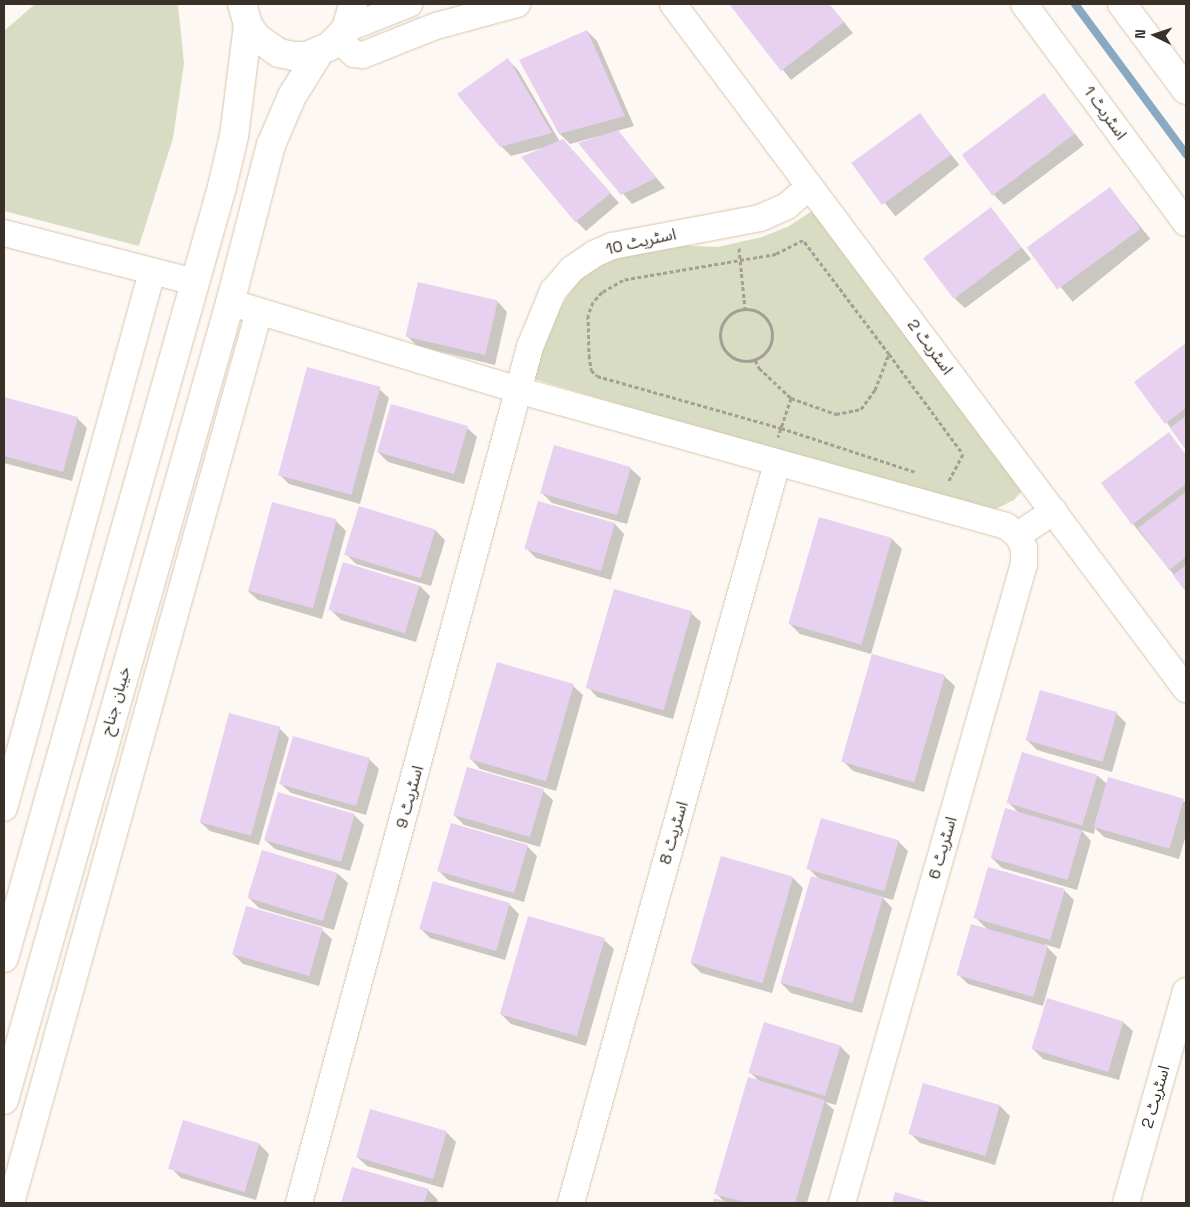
<!DOCTYPE html>
<html>
<head>
<meta charset="utf-8">
<style>
	body { margin:0 }
	#map { position:relative; width:1190px; height:1207px; overflow:hidden; background:#fdf8f3; font-family:"Space Grotesk","Noto Sans Arabic",sans-serif }
	div>[style] { position:absolute }
	.green>* { inset:0; background:#d8dcc2 }
	.shadow>* { inset:0; background:#0003; transform-origin:0 0 }
	.stream>* { height:8px; margin:-4px; padding:0 4px; transform-origin:4px; border-radius:4px; background:#88a9c1 }
	.building>* { inset:0; background:#e7d0f0; transform-origin:0 0 }
	.path>* { height:3px; margin-top:-1.5px; transform-origin:0; background:repeating-linear-gradient(90deg,#a59e97 0 4px,transparent 0 6.5px) }
	.path>.ring { margin:-1.5px; padding:0; box-sizing:content-box; background:none; border:3px solid #a59e97; border-radius:50% }
	.roads { filter:drop-shadow(0 0 1px #dac4ac) drop-shadow(0 0 1px #dac4ac) }
	.minor>* { height:26px; margin:-13px; padding:0 13px; transform-origin:13px; border-radius:13px; background:#fff }
	.major>* { height:28px; margin:-14px; padding:0 14px; transform-origin:14px; border-radius:14px; background:#fff }
	.highway>* { height:28px; margin:-14px; padding:0 14px; transform-origin:14px; border-radius:14px; background:#fff }
	span { translate:-50% -50%; white-space:nowrap; text-align:center; line-height:1.15; -webkit-text-stroke:5px #fff; paint-order:stroke }
	.street-label { font-size:16px; color:#393127 }
	.frame { position:absolute; inset:0; border:5px solid #393127; pointer-events:none }
	.north { position:absolute; left:1130px; top:10px; width:50px; height:50px; -webkit-text-stroke:4px #fff; paint-order:stroke; rotate:274deg; font-size:14px; font-weight:700; line-height:20px; text-align:center; color:#393127 }
	.north::after { content:''; display:block; margin:auto; width:18px; height:22px; background:#393127; clip-path:polygon(50% 0,100% 100%,50% 72%,0 100%) }
</style>
</head>
<body>
<div id="map">
	<div class="green">
		<div style="clip-path:polygon(35px 4px,178px 4px,184px 64px,173px 138px,139px 246px,4px 211px,4px 31px)"></div>
		<div style="clip-path:polygon(815px 209px,1023px 490px,1014px 500px,988px 513px,534px 379px,539px 349px,557px 313px,577px 281px,610px 256px,672px 245px,718px 247px,762px 237px,789px 226px)"></div>
	</div>
	<div class="shadow">
		<div style="clip-path:polygon(730px 4px,829px 4px,853px 33px,791px 80px)"></div>
		<div style="clip-path:polygon(587px 31px,597px 41px,634px 126px,617px 131px,665px 188px,632px 204px,580px 144px,599px 136px,570px 144px,560px 134px)"></div>
		<div style="clip-path:polygon(508px 60px,518px 70px,560px 142px,573px 151px,619px 203px,586px 231px,576px 221px,542px 148px,511px 156px,501px 146px)"></div>
		<div style="clip-path:polygon(1044px 95px,1084px 145px,1004px 205px,994px 195px)"></div>
		<div style="left:919px;top:115px;width:64px;height:82px;rotate:51deg"></div>
		<div style="left:1110px;top:189px;width:64px;height:100px;rotate:51deg"></div>
		<div style="clip-path:polygon(991px 209px,1031px 259px,965px 308px,955px 299px)"></div>
		<div style="clip-path:polygon(498px 302px,507px 312px,495px 365px,417px 346px,407px 336px)"></div>
		<div style="clip-path:polygon(1186px 345px,1186px 448px,1136px 382px)"></div>
		<div style="clip-path:polygon(379px 389px,389px 398px,360px 504px,289px 484px,279px 474px)"></div>
		<div style="clip-path:polygon(4px 398px,77px 418px,87px 428px,72px 481px,4px 463px)"></div>
		<div style="clip-path:polygon(467px 428px,477px 437px,464px 484px,388px 462px,378px 452px)"></div>
		<div style="clip-path:polygon(1169px 434px,1186px 455px,1186px 590px,1133px 524px)"></div>
		<div style="clip-path:polygon(555px 447px,631px 469px,641px 478px,627px 524px,552px 503px,542px 493px)"></div>
		<div style="clip-path:polygon(820px 519px,892px 539px,902px 549px,871px 654px,800px 634px,790px 624px)"></div>
		<div style="clip-path:polygon(336px 521px,346px 531px,322px 619px,258px 600px,248px 591px)"></div>
		<div style="clip-path:polygon(615px 524px,624px 534px,611px 580px,536px 558px,526px 548px)"></div>
		<div style="clip-path:polygon(435px 530px,445px 540px,431px 586px,356px 564px,346px 554px)"></div>
		<div style="clip-path:polygon(420px 586px,430px 596px,416px 642px,341px 620px,331px 610px)"></div>
		<div style="clip-path:polygon(691px 613px,701px 622px,673px 719px,597px 697px,588px 687px)"></div>
		<div style="clip-path:polygon(873px 656px,945px 677px,955px 686px,924px 792px,853px 771px,843px 761px)"></div>
		<div style="clip-path:polygon(573px 686px,583px 695px,556px 791px,480px 769px,471px 759px)"></div>
		<div style="clip-path:polygon(1116px 713px,1126px 723px,1112px 772px,1037px 750px,1027px 740px)"></div>
		<div style="clip-path:polygon(279px 728px,289px 738px,259px 845px,210px 831px,200px 822px)"></div>
		<div style="clip-path:polygon(369px 759px,379px 769px,366px 815px,291px 793px,281px 784px)"></div>
		<div style="clip-path:polygon(1098px 776px,1107px 784px,1186px 802px,1186px 835px,1179px 859px,1104px 837px,1095px 828px,1094px 834px,1081px 830px,1091px 841px,1077px 890px,1002px 868px,992px 858px,1019px 813px,1008px 802px)"></div>
		<div style="clip-path:polygon(543px 791px,553px 800px,540px 847px,464px 825px,454px 815px)"></div>
		<div style="clip-path:polygon(354px 815px,364px 825px,350px 871px,275px 849px,265px 840px)"></div>
		<div style="clip-path:polygon(898px 841px,908px 851px,893px 900px,882px 897px,892px 908px,862px 1013px,791px 993px,781px 983px,819px 879px,808px 868px)"></div>
		<div style="clip-path:polygon(527px 846px,537px 856px,524px 902px,448px 880px,438px 870px)"></div>
		<div style="clip-path:polygon(338px 874px,348px 883px,334px 930px,259px 908px,249px 898px)"></div>
		<div style="clip-path:polygon(793px 878px,803px 888px,772px 993px,701px 973px,691px 963px)"></div>
		<div style="clip-path:polygon(1064px 890px,1074px 900px,1060px 949px,1044px 944px,1057px 957px,1043px 1006px,968px 984px,958px 974px,988px 930px,975px 917px)"></div>
		<div style="clip-path:polygon(509px 904px,519px 914px,505px 960px,430px 938px,420px 928px)"></div>
		<div style="clip-path:polygon(322px 930px,332px 939px,319px 986px,243px 964px,233px 954px)"></div>
		<div style="clip-path:polygon(604px 940px,614px 949px,586px 1046px,511px 1024px,501px 1014px)"></div>
		<div style="clip-path:polygon(1123px 1022px,1133px 1031px,1119px 1080px,1043px 1059px,1033px 1049px)"></div>
		<div style="clip-path:polygon(840px 1046px,850px 1056px,836px 1105px,825px 1102px,834px 1110px,807px 1203px,714px 1203px,715px 1200px,725px 1203px,716px 1193px,760px 1082px,751px 1073px)"></div>
		<div style="clip-path:polygon(924px 1084px,1000px 1106px,1010px 1116px,995px 1165px,920px 1143px,910px 1133px)"></div>
		<div style="clip-path:polygon(446px 1132px,456px 1142px,443px 1188px,367px 1166px,357px 1157px)"></div>
		<div style="clip-path:polygon(259px 1144px,269px 1154px,256px 1200px,181px 1178px,171px 1168px)"></div>
		<div style="clip-path:polygon(353px 1168px,428px 1190px,438px 1200px,437px 1203px,343px 1203px)"></div>
	</div>
	<div class="stream">
		<div style="left:1075px;top:4px;width:187px;rotate:53.5deg"></div>
	</div>
	<div class="building">
		<div style="clip-path:polygon(729px 4px,829px 4px,844px 22px,781px 71px)"></div>
		<div style="clip-path:polygon(587px 30px,625px 116px,559px 134px,519px 60px)"></div>
		<div style="clip-path:polygon(508px 58px,552px 133px,500px 147px,457px 94px)"></div>
		<div style="left:1044px;top:93px;width:51px;height:103px;rotate:53deg"></div>
		<div style="left:920px;top:113px;width:52px;height:85px;rotate:54deg"></div>
		<div style="clip-path:polygon(618px 130px,656px 178px,621px 195px,578px 143px)"></div>
		<div style="clip-path:polygon(563px 139px,611px 193px,575px 222px,521px 157px)"></div>
		<div style="left:1110px;top:187px;width:52px;height:103px;rotate:54deg"></div>
		<div style="left:991px;top:207px;width:51px;height:85px;rotate:53deg"></div>
		<div style="left:418px;top:282px;width:82px;height:56px;rotate:13deg"></div>
		<div style="clip-path:polygon(1186px 343px,1186px 408px,1165px 424px,1134px 382px)"></div>
		<div style="left:307px;top:367px;width:76px;height:112px;rotate:15deg"></div>
		<div style="clip-path:polygon(4px 397px,78px 417px,63px 472px,4px 456px)"></div>
		<div style="left:391px;top:404px;width:80px;height:50px;rotate:16deg"></div>
		<div style="clip-path:polygon(1186px 416px,1186px 450px,1170px 428px)"></div>
		<div style="clip-path:polygon(1169px 432px,1186px 456px,1186px 484px,1132px 525px,1101px 483px)"></div>
		<div style="left:554px;top:445px;width:80px;height:50px;rotate:16deg"></div>
		<div style="clip-path:polygon(1186px 492px,1186px 557px,1169px 570px,1138px 528px)"></div>
		<div style="left:538px;top:501px;width:80px;height:50px;rotate:16deg"></div>
		<div style="left:272px;top:502px;width:67px;height:92px;rotate:15deg"></div>
		<div style="left:359px;top:506px;width:80px;height:51px;rotate:17deg"></div>
		<div style="left:819px;top:517px;width:76px;height:111px;rotate:16deg"></div>
		<div style="left:343px;top:562px;width:80px;height:50px;rotate:17deg"></div>
		<div style="clip-path:polygon(1186px 565px,1186px 592px,1173px 575px)"></div>
		<div style="left:614px;top:589px;width:81px;height:103px;rotate:16deg"></div>
		<div style="left:872px;top:654px;width:76px;height:112px;rotate:16deg"></div>
		<div style="left:497px;top:662px;width:80px;height:101px;rotate:16deg"></div>
		<div style="left:1040px;top:690px;width:80px;height:52px;rotate:16deg"></div>
		<div style="left:229px;top:713px;width:53px;height:113px;rotate:15deg"></div>
		<div style="left:293px;top:736px;width:80px;height:50px;rotate:16deg"></div>
		<div style="left:1022px;top:752px;width:79px;height:53px;rotate:17deg"></div>
		<div style="left:467px;top:767px;width:80px;height:50px;rotate:16deg"></div>
		<div style="left:1108px;top:777px;width:79px;height:52px;rotate:16deg"></div>
		<div style="left:278px;top:792px;width:80px;height:50px;rotate:16deg"></div>
		<div style="left:1005px;top:808px;width:80px;height:52px;rotate:16deg"></div>
		<div style="left:821px;top:818px;width:81px;height:53px;rotate:16deg"></div>
		<div style="left:451px;top:823px;width:80px;height:50px;rotate:16deg"></div>
		<div style="left:262px;top:850px;width:79px;height:50px;rotate:17deg"></div>
		<div style="left:721px;top:856px;width:75px;height:111px;rotate:16deg"></div>
		<div style="left:988px;top:867px;width:80px;height:53px;rotate:16deg"></div>
		<div style="left:811px;top:876px;width:75px;height:111px;rotate:16deg"></div>
		<div style="left:433px;top:881px;width:80px;height:50px;rotate:16deg"></div>
		<div style="left:246px;top:906px;width:80px;height:50px;rotate:16deg"></div>
		<div style="left:528px;top:916px;width:80px;height:102px;rotate:16deg"></div>
		<div style="left:971px;top:924px;width:80px;height:53px;rotate:16deg"></div>
		<div style="left:1047px;top:998px;width:80px;height:53px;rotate:17deg"></div>
		<div style="left:764px;top:1022px;width:80px;height:53px;rotate:17deg"></div>
		<div style="clip-path:polygon(748px 1077px,825px 1100px,795px 1203px,748px 1203px,714px 1194px)"></div>
		<div style="left:923px;top:1083px;width:80px;height:53px;rotate:16deg"></div>
		<div style="left:370px;top:1109px;width:80px;height:50px;rotate:16deg"></div>
		<div style="left:183px;top:1120px;width:80px;height:51px;rotate:17deg"></div>
		<div style="clip-path:polygon(352px 1167px,429px 1189px,424px 1203px,341px 1203px)"></div>
		<div style="clip-path:polygon(895px 1192px,933px 1203px,892px 1203px)"></div>
		<div style="clip-path:polygon(714px 1198px,730px 1203px,713px 1203px)"></div>
	</div>
	<div class="path">
		<div style="left:739px;top:248px;width:61px;rotate:84.4deg"></div>
		<div class="ring" style="left:720px;top:309px;width:49px;height:49px"></div>
		<div style="left:889px;top:354px;width:124px;rotate:53.5deg"></div>
		<div style="left:963px;top:454px;width:32px;rotate:118deg"></div>
		<div style="left:755px;top:360px;width:9px;rotate:63deg"></div>
		<div style="left:759px;top:368px;width:44px;rotate:43.2deg"></div>
		<div style="left:791px;top:398px;width:41px;rotate:108.4deg"></div>
		<div style="left:791px;top:398px;width:48px;rotate:19.6deg"></div>
		<div style="left:836px;top:414px;width:25px;rotate:-11deg"></div>
		<div style="left:861px;top:409px;width:24px;rotate:-54deg"></div>
		<div style="left:875px;top:390px;width:39px;rotate:-69deg"></div>
		<div style="left:889px;top:354px;width:143px;rotate:-127deg"></div>
		<div style="left:803px;top:240px;width:30px;rotate:153deg"></div>
		<div style="left:776px;top:254px;width:155px;rotate:170.4deg"></div>
		<div style="left:623px;top:280px;width:24px;rotate:150deg"></div>
		<div style="left:602px;top:292px;width:13px;rotate:132deg"></div>
		<div style="left:593px;top:302px;width:14px;rotate:111deg"></div>
		<div style="left:588px;top:315px;width:40px;rotate:88.6deg"></div>
		<div style="left:589px;top:355px;width:15px;rotate:82deg"></div>
		<div style="left:591px;top:370px;width:8px;rotate:45deg"></div>
		<div style="left:597px;top:376px;width:191px;rotate:15.8deg"></div>
		<div style="left:781px;top:428px;width:142px;rotate:18.1deg"></div>
	</div>
	<div class="roads">
		<div class="minor">
			<div style="left:673px;top:4px;width:856px;rotate:53.17deg"></div>
			<div style="left:1024px;top:4px;width:272px;rotate:53.5deg"></div>
			<div style="left:346px;top:29px;width:68px;rotate:-21.6deg"></div>
			<div style="left:338px;top:39px;width:22px;rotate:43deg"></div>
			<div style="left:354px;top:54px;width:9px;rotate:6deg"></div>
			<div style="left:363px;top:55px;width:79px;rotate:-21.7deg"></div>
			<div style="left:436px;top:26px;width:84px;rotate:-15.2deg"></div>
			<div style="left:4px;top:233px;width:197px;rotate:14.4deg"></div>
			<div style="left:242px;top:306px;width:292px;rotate:16.9deg"></div>
			<div style="left:521px;top:391px;width:503px;rotate:15.55deg"></div>
			<div style="left:1006px;top:526px;width:15px;rotate:37deg"></div>
			<div style="left:4px;top:808px;width:556px;rotate:-74.56deg"></div>
			<div style="left:11px;top:1203px;width:925px;rotate:-74.45deg"></div>
			<div style="left:299px;top:1203px;width:887px;rotate:-74.9deg"></div>
			<div style="left:530px;top:347px;width:61px;rotate:-67.7deg"></div>
			<div style="left:553px;top:291px;width:29px;rotate:-49deg"></div>
			<div style="left:572px;top:269px;width:27px;rotate:-34deg"></div>
			<div style="left:594px;top:254px;width:20px;rotate:-24deg"></div>
			<div style="left:612px;top:246px;width:151px;rotate:-10.7deg"></div>
			<div style="left:760px;top:218px;width:30px;rotate:-24deg"></div>
			<div style="left:787px;top:206px;width:29px;rotate:-41deg"></div>
			<div style="left:571px;top:1203px;width:768px;rotate:-74.44deg"></div>
			<div style="left:842px;top:1203px;width:664px;rotate:-74.1deg"></div>
			<div style="left:1024px;top:564px;width:16px;rotate:-90deg"></div>
			<div style="left:1024px;top:548px;width:14px;rotate:-115deg"></div>
			<div style="left:1018px;top:535px;width:43px;rotate:-33.7deg"></div>
			<div style="left:1126px;top:1203px;width:220px;rotate:-74.2deg"></div>
		</div>
		<div class="major">
			<div style="left:242px;top:4px;width:22px;rotate:74deg"></div>
			<div style="left:248px;top:25px;width:14px;rotate:56deg"></div>
			<div style="left:256px;top:37px;width:28px;rotate:35deg"></div>
			<div style="left:279px;top:53px;width:14px;rotate:12deg"></div>
			<div style="left:293px;top:56px;width:14px"></div>
			<div style="left:307px;top:56px;width:25px;rotate:-23deg"></div>
			<div style="left:330px;top:46px;width:23px;rotate:-47deg"></div>
			<div style="left:346px;top:29px;width:26px;rotate:-74deg"></div>
			<div style="left:4px;top:958px;width:801px;rotate:-74.21deg"></div>
			<div style="left:222px;top:187px;width:52px;rotate:-76.8deg"></div>
			<div style="left:234px;top:136px;width:112px;rotate:-82.8deg"></div>
			<div style="left:4px;top:1100px;width:828px;rotate:-74.17deg"></div>
			<div style="left:230px;top:303px;width:163px;rotate:-75.5deg"></div>
			<div style="left:271px;top:145px;width:53px;rotate:-66.8deg"></div>
			<div style="left:292px;top:96px;width:53px;rotate:-58.1deg"></div>
		</div>
		<div class="highway">
			<div style="left:1122px;top:4px;width:107px;rotate:53.3deg"></div>
		</div>
	</div>
	<div class="street-label">
		<span style="left:1105px;top:113px;rotate:54deg">اسٹریٹ 1</span>
		<span style="left:641px;top:242px;rotate:-13deg">اسٹریٹ 10</span>
		<span style="left:930px;top:347px;rotate:53deg">اسٹریٹ 2</span>
		<span style="left:116px;top:701px;rotate:-74deg">خیبان جناح</span>
		<span style="left:410px;top:797px;rotate:-75deg">اسٹریٹ 9</span>
		<span style="left:674px;top:833px;rotate:-74deg">اسٹریٹ 8</span>
		<span style="left:943px;top:848px;rotate:-74deg">اسٹریٹ 6</span>
		<span style="left:1156px;top:1097px;rotate:-74deg">اسٹریٹ 2</span>
	</div>
	<div class="frame"></div>
	<div class="north">N</div>
</div>
</body>
</html>
